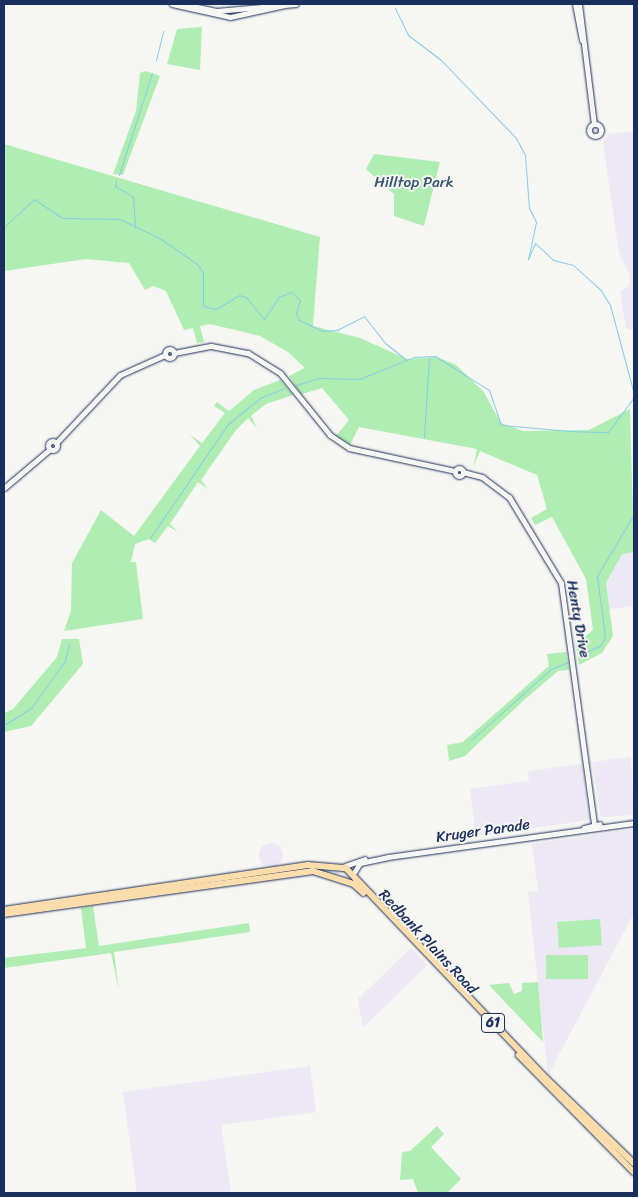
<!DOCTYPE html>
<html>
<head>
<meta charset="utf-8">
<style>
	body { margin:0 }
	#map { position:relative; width:638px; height:1197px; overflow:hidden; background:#f6f6f2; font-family:Sriracha,sans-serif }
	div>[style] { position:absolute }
	.built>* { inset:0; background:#ece8f4 }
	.round { border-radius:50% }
	.green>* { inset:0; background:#b0edb3; transform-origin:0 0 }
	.stream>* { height:1px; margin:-0.5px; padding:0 0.5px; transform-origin:0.5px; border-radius:0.5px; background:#86cce7 }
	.roads { filter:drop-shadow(0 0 1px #1b2f5e) drop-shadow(0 0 1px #1b2f5e) }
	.secondary>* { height:5px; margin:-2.5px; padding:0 2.5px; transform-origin:2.5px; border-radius:2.5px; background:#f6f6f2 }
	.secondary>.ring { margin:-2.5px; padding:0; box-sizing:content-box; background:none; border:5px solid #f6f6f2; border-radius:50% }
	.primary>* { height:5.5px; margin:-2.75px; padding:0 2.75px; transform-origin:2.75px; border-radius:2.75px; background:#faddab }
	span { translate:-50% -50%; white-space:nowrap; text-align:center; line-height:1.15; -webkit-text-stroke:4px #f6f6f2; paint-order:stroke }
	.shield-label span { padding:1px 4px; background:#f6f6f2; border:1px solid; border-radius:4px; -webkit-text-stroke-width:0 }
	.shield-label { font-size:14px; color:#1b2f5e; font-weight:700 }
	.park-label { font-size:15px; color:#39556f }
	.street-label { font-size:15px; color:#1b2f5e }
	.frame { position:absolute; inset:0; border:5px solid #1b2f5e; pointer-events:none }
</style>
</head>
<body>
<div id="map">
	<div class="built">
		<div style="clip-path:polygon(634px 131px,634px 330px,626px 329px,620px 292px,629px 286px,630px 276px,619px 253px,603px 142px,609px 134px)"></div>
		<div style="clip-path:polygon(634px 552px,634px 606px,609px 609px,606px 583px,622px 554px)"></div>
		<div style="clip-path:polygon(631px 757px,634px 815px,601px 817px,592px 762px)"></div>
		<div style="clip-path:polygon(582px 764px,590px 820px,476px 836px,470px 789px,529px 781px,528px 771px)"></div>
		<div style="clip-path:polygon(634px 829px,634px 913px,548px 1075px,528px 892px,538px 891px,532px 844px)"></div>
		<div class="round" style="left:259px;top:843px;width:24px;height:24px"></div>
		<div style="clip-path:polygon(411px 948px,427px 965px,363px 1028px,358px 999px)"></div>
		<div style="clip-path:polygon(310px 1066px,316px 1112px,221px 1125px,231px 1193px,137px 1193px,123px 1092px)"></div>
	</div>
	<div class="green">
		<div style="clip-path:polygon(202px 27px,200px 70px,167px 64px,177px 29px)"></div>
		<div style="clip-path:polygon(146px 71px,160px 76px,123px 175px,113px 174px,136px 111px,140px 73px)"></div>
		<div style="clip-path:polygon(4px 144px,320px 237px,313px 326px,360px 338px,407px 359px,437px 357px,456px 365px,483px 391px,501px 423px,523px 431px,589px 430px,630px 409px,634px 552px,622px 554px,606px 583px,613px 636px,602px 653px,579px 665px,576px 644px,593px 630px,586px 579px,552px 517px,535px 525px,531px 518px,547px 509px,537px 475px,480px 451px,473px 468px,477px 449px,359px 427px,350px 445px,336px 436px,349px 420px,322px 388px,302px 394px,298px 390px,289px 376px,305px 368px,288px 352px,260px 336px,210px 324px,200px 326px,204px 342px,197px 343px,193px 328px,184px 330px,166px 291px,153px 286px,145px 290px,129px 263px,86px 259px,4px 271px)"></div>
		<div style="clip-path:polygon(374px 154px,440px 162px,424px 226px,394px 216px,394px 194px,366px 169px)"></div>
		<div style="clip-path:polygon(280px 380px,293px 395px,266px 404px,251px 416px,257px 428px,248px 418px,236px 430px,201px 480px,208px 489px,198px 482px,170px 524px,178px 532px,168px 526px,155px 543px,149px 539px,135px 544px,131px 562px,136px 562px,143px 619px,64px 631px,71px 611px,72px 563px,101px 510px,134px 536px,200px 446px,190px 435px,202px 443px,225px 413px,214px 406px,217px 402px,229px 411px,254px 390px)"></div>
		<div style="clip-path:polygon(62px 639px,79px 639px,83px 664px,31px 726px,4px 732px,4px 713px,13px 709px,57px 657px)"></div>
		<div style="clip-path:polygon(566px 652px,569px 670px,558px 671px,524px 700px,465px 756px,449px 761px,447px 745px,463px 742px,549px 666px,547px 654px)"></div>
		<div style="clip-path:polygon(93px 906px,99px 946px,249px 923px,250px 932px,114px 952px,119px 991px,111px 953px,4px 968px,4px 958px,86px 948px,81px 908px)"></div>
		<div style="left:600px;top:919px;width:26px;height:43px;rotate:86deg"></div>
		<div style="left:588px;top:955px;width:24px;height:42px;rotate:90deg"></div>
		<div style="clip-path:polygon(538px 982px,543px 1042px,489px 985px,509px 983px,514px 994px,522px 991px,522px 983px)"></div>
		<div style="clip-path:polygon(437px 1126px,444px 1134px,431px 1147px,461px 1179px,447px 1193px,418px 1193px,413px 1179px,400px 1180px,402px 1152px,410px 1151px)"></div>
	</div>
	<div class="stream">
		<div style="left:395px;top:8px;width:30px;rotate:64deg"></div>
		<div style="left:408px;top:35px;width:41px;rotate:37.1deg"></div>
		<div style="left:441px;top:60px;width:108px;rotate:46.1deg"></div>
		<div style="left:516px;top:138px;width:19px;rotate:62deg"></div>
		<div style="left:525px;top:155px;width:53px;rotate:85.7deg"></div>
		<div style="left:529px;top:208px;width:16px;rotate:63deg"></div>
		<div style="left:536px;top:222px;width:38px;rotate:102deg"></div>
		<div style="left:528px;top:259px;width:17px;rotate:-66deg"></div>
		<div style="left:535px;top:243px;width:25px;rotate:43deg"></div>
		<div style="left:553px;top:260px;width:21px;rotate:14deg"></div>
		<div style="left:573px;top:265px;width:36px;rotate:42deg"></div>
		<div style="left:600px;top:289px;width:19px;rotate:58deg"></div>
		<div style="left:610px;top:305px;width:92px;rotate:74.9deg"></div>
		<div style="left:156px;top:60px;width:30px;rotate:-76deg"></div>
		<div style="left:119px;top:175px;width:107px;rotate:-72.1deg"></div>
		<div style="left:116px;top:180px;width:6px;rotate:99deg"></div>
		<div style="left:115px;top:186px;width:21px;rotate:31deg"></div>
		<div style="left:133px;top:197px;width:31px;rotate:86deg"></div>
		<div style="left:4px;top:227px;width:41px;rotate:-43deg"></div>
		<div style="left:34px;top:199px;width:34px;rotate:34deg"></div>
		<div style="left:62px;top:218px;width:58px;rotate:1deg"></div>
		<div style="left:120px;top:219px;width:46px;rotate:26deg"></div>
		<div style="left:161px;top:239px;width:44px;rotate:34.8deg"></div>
		<div style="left:197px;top:264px;width:11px;rotate:56deg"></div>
		<div style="left:203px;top:273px;width:33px;rotate:90deg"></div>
		<div style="left:203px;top:306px;width:13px;rotate:13deg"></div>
		<div style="left:216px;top:309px;width:27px;rotate:-31deg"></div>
		<div style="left:239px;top:295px;width:7px;rotate:16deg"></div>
		<div style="left:246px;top:297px;width:28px;rotate:51deg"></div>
		<div style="left:264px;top:319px;width:27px;rotate:-56deg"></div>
		<div style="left:279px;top:297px;width:13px;rotate:-23deg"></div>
		<div style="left:291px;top:292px;width:12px;rotate:42deg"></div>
		<div style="left:300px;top:300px;width:14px;rotate:107deg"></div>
		<div style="left:296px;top:313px;width:8px;rotate:67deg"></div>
		<div style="left:299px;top:320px;width:26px;rotate:25deg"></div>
		<div style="left:323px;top:331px;width:14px;rotate:-4deg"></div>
		<div style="left:337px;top:330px;width:30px;rotate:-27deg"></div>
		<div style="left:364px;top:316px;width:34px;rotate:52deg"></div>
		<div style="left:385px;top:343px;width:28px;rotate:38deg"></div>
		<div style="left:296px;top:385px;width:24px;rotate:-17deg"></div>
		<div style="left:319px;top:378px;width:40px;rotate:1.4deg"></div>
		<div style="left:359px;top:379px;width:59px;rotate:-21.8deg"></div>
		<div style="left:414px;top:357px;width:21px;rotate:-3deg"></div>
		<div style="left:435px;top:356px;width:64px;rotate:32.2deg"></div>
		<div style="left:489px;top:390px;width:37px;rotate:71deg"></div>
		<div style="left:501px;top:425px;width:69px;rotate:5deg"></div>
		<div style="left:570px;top:431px;width:38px;rotate:2deg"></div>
		<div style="left:608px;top:432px;width:44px;rotate:-53.4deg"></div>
		<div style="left:424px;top:437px;width:79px;rotate:-86.4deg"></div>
		<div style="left:150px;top:538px;width:138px;rotate:-55.6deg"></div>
		<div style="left:228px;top:424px;width:41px;rotate:-39.1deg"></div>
		<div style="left:260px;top:398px;width:27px;rotate:-22deg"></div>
		<div style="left:579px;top:655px;width:24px;rotate:-24deg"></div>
		<div style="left:601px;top:645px;width:10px;rotate:-66deg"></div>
		<div style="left:605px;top:636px;width:61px;rotate:-97.6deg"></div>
		<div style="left:597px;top:576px;width:72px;rotate:-59.2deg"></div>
		<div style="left:4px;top:725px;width:32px;rotate:-32deg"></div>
		<div style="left:31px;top:708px;width:58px;rotate:-54.1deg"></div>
		<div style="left:65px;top:661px;width:18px;rotate:-77deg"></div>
		<div style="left:471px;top:740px;width:107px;rotate:-41.6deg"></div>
		<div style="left:551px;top:669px;width:18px;rotate:-22deg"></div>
	</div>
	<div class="roads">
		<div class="secondary">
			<div style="left:172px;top:4px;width:59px;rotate:12.6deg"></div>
			<div style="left:230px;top:17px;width:56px;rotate:-12.3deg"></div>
			<div style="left:183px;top:4px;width:34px;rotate:12deg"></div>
			<div style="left:216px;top:11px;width:80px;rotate:-5deg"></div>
			<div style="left:575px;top:4px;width:37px;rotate:79deg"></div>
			<div style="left:579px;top:4px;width:121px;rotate:82.9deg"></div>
			<div class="ring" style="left:589px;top:124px;width:7px;height:7px"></div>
			<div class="ring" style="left:165.5px;top:349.5px;width:4px;height:4px"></div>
			<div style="left:174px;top:353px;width:38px;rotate:-11deg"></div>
			<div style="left:211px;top:346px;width:38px;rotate:11deg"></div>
			<div style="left:248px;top:353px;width:38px;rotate:32deg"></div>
			<div style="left:280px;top:373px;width:80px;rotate:51.1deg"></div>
			<div style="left:330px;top:435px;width:23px;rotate:34deg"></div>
			<div style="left:349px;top:448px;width:108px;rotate:12.2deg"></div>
			<div class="ring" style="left:48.5px;top:441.5px;width:4px;height:4px"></div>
			<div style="left:56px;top:443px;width:93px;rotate:-46.7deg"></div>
			<div style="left:120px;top:375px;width:49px;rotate:-24deg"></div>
			<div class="ring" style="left:455px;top:468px;width:3px;height:3px"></div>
			<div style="left:463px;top:472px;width:20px;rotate:15deg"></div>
			<div style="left:482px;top:477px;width:34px;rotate:37deg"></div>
			<div style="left:509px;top:497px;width:100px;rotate:58.8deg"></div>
			<div style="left:561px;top:583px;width:242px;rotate:82.2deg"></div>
			<div style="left:4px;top:488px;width:59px;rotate:-40.2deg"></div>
			<div style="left:584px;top:828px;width:16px;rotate:-14deg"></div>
			<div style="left:342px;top:867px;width:24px;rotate:-19deg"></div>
			<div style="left:353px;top:874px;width:13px;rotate:-58deg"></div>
			<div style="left:360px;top:863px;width:29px;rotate:-12deg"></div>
			<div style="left:388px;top:857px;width:248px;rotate:-7.9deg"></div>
		</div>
		<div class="primary">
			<div style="left:4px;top:910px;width:307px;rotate:-8.4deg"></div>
			<div style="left:308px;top:865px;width:38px;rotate:5deg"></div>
			<div style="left:346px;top:868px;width:290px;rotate:46.4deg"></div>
			<div style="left:546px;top:1078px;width:122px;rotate:44deg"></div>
			<div style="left:4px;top:914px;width:312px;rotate:-7.9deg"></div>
			<div style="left:313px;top:871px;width:43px;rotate:17.6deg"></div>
			<div style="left:354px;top:884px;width:13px;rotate:42deg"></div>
			<div style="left:519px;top:1055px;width:164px;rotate:45.5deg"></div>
		</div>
	</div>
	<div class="shield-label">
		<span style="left:493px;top:1023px">61</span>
	</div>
	<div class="park-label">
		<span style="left:414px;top:183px">Hilltop Park</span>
	</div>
	<div class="street-label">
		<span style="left:578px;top:619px;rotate:80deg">Henty Drive</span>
		<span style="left:483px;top:831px;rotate:-8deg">Kruger Parade</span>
		<span style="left:428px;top:942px;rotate:47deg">Redbank Plains Road</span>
	</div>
	<div class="frame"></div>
</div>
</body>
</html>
